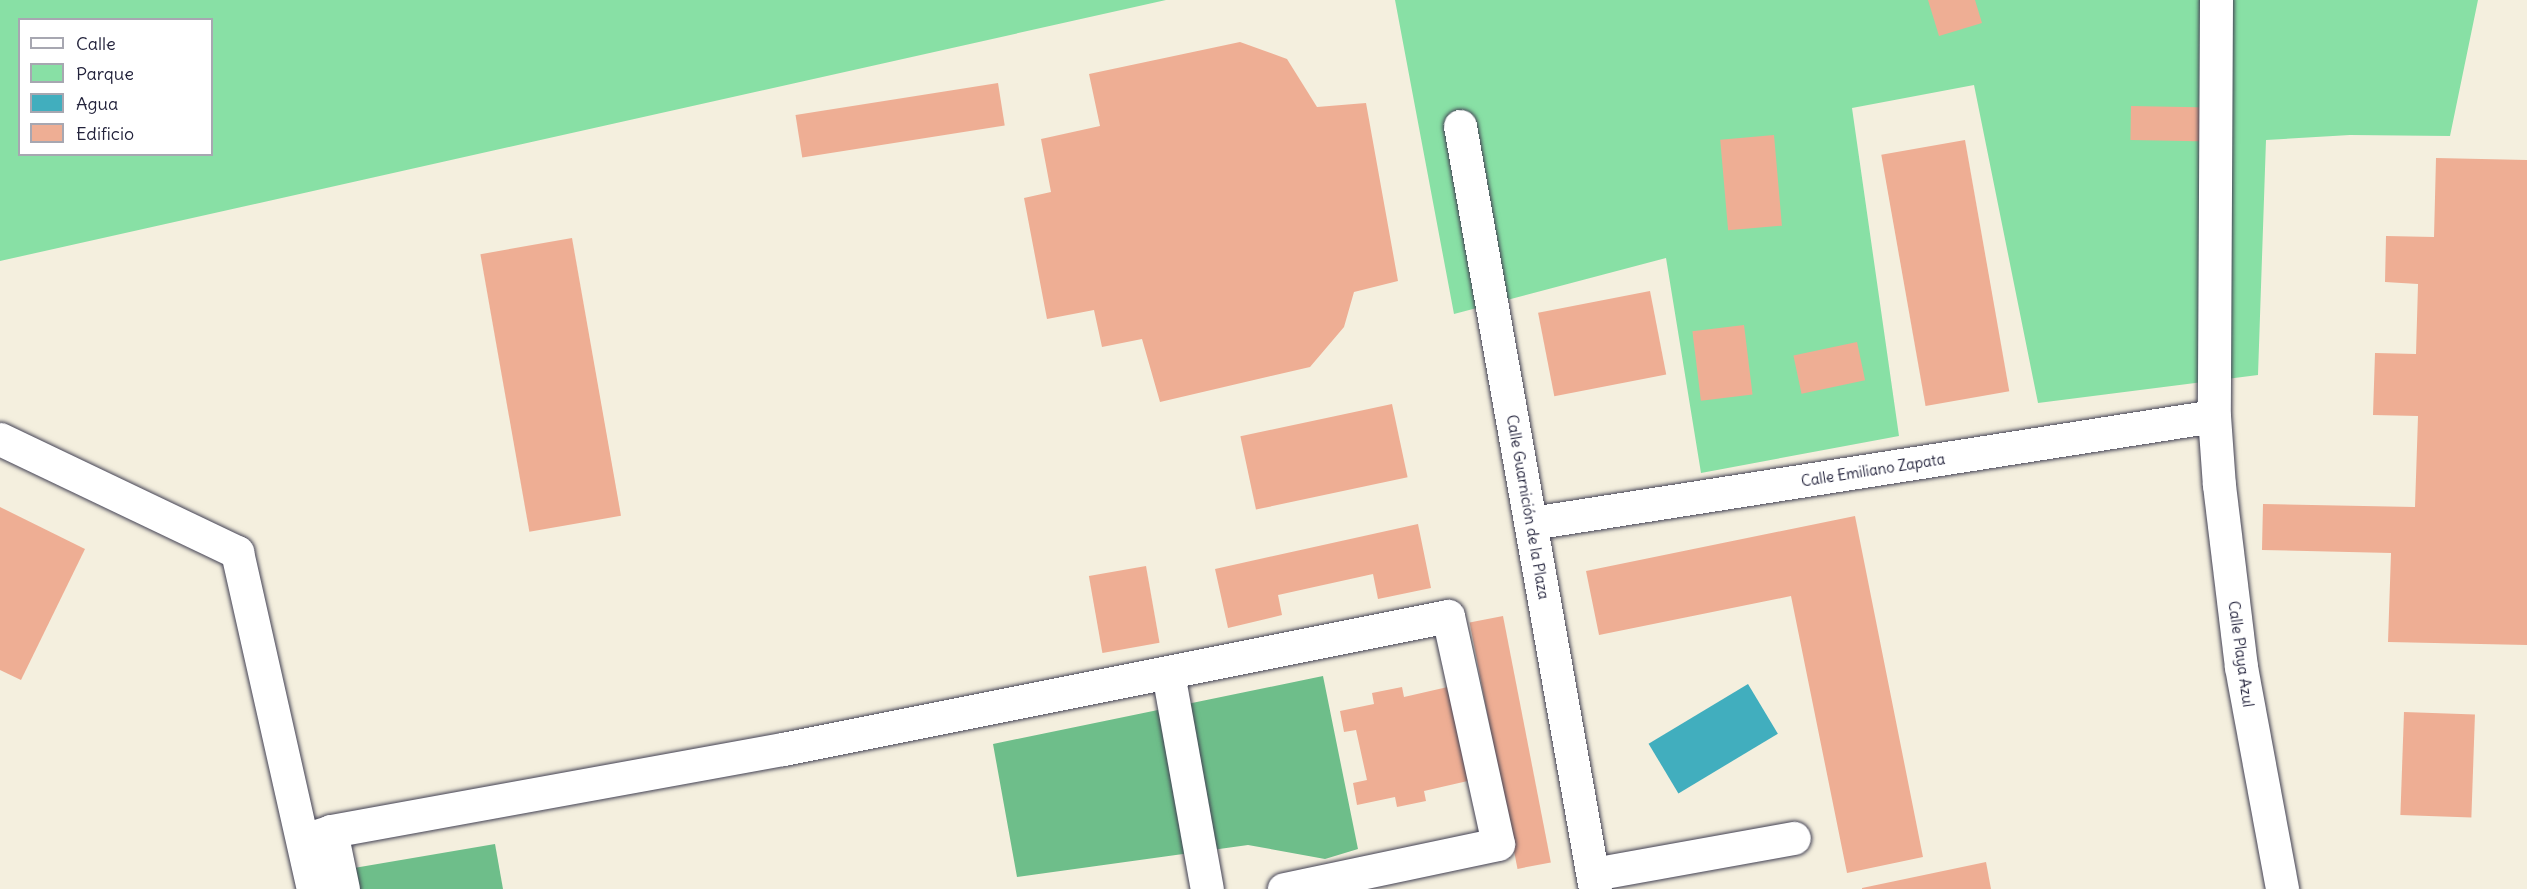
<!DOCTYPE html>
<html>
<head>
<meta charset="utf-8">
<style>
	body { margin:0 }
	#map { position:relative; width:2527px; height:889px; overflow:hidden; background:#f4efde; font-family:Delius,sans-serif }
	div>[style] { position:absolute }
	.green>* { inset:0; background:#88e0a5 }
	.forest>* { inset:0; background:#6ebe8a }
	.water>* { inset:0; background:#41aebe; transform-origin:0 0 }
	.building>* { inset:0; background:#eeae94; transform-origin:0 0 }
	.roads { filter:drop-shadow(0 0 2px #424153) drop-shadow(0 0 2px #424153) }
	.minor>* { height:33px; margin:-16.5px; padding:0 16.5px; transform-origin:16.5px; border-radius:16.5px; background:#fff }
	span { translate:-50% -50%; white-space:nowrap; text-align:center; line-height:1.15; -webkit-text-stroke:4.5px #fff; paint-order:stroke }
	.street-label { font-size:15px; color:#22223b }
	.legend { position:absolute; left:18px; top:18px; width:195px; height:138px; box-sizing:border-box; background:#fff; border:2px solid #a7a7b1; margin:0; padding:8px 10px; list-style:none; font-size:18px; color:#22223b }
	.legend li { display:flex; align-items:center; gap:12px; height:30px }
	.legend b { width:30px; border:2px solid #a7a7b1 }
</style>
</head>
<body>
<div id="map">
	<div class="green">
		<div style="clip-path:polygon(evenodd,0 0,1166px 0,0 261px,0 0,20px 20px,212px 20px,212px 154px,20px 154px,20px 20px)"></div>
		<div style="clip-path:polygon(1395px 0,2478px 0,2450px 136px,2350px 135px,2266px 140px,2258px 375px,2038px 403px,1974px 85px,1852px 108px,1899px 436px,1701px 473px,1666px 258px,1454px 314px)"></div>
	</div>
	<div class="forest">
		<div style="clip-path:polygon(1323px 676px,1358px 849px,1325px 859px,1248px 845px,1017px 877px,993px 744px)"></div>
		<div style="clip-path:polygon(495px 844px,503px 889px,358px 889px,354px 868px)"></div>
	</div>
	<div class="water">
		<div style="left:1748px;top:684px;width:58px;height:116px;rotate:59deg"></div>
	</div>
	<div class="building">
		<div style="clip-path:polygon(1928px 0,1975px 0,1982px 23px,1939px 36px)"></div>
		<div style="clip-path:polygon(1240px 42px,1287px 59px,1317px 107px,1366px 103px,1398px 281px,1354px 292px,1344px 327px,1310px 367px,1160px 402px,1142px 339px,1102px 347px,1094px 310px,1047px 319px,1024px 198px,1051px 192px,1041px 139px,1100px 126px,1089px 74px)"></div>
		<div style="left:998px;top:83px;width:43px;height:205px;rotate:81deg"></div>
		<div style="left:2131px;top:106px;width:80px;height:34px;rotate:1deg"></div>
		<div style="left:1774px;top:135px;width:91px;height:54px;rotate:85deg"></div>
		<div style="left:1965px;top:140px;width:255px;height:85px;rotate:80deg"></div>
		<div style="clip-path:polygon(2436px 158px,2527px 160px,2527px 645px,2388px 642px,2391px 553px,2262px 550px,2263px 504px,2415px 507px,2418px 416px,2373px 415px,2375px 353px,2416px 354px,2418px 284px,2385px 282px,2386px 236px,2434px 237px)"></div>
		<div style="left:572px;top:238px;width:282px;height:93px;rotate:80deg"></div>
		<div style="left:1650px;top:291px;width:85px;height:114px;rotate:79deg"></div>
		<div style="left:1744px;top:325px;width:70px;height:52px;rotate:83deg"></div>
		<div style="left:1857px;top:342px;width:39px;height:65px;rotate:78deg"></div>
		<div style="left:1392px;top:404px;width:75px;height:155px;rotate:78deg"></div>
		<div style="clip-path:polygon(0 507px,85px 549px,21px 680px,0 670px)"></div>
		<div style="clip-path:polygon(1855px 516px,1923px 857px,1847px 873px,1791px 596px,1599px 635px,1586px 571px)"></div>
		<div style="clip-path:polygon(1418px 524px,1431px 588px,1378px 599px,1373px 574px,1278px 595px,1282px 615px,1228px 628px,1215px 569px)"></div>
		<div style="left:1146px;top:566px;width:78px;height:58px;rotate:80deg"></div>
		<div style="left:1503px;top:616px;width:251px;height:34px;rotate:79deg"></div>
		<div style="clip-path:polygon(1452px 686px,1472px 780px,1424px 791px,1426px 801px,1397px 807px,1395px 797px,1357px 805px,1353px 783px,1367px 780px,1356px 730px,1344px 732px,1340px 711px,1374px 704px,1372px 693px,1402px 687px,1404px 697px)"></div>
		<div style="left:2404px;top:712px;width:71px;height:103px;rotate:2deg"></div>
		<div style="clip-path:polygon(1986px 862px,1991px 889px,1862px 889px,1862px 888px)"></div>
	</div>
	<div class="roads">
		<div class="minor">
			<div style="left:2216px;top:0;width:416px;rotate:90.3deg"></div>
			<div style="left:2214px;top:416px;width:69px;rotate:85.9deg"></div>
			<div style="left:2219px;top:485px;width:183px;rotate:83.1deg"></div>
			<div style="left:2241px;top:667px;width:226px;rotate:79.5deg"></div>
			<div style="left:1460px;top:126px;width:775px;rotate:79.97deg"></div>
			<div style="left:0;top:439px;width:263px;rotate:25.5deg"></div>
			<div style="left:237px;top:552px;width:345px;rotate:77.3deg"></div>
			<div style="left:1532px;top:523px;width:690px;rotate:-8.92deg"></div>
			<div style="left:1168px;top:673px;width:219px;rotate:79.8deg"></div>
			<div style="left:331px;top:831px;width:59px;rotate:78.3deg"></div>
			<div style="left:304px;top:840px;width:28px;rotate:-18deg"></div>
			<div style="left:331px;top:831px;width:459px;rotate:-10.3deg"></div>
			<div style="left:783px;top:749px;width:678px;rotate:-11.31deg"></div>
			<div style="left:1448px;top:616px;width:233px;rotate:77.6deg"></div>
			<div style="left:1498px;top:844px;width:219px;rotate:168.1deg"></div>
			<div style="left:1593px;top:874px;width:204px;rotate:-10.2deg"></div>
		</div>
	</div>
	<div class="street-label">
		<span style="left:1873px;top:470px;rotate:-9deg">Calle Emiliano Zapata</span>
		<span style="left:1528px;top:507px;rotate:80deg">Calle Guarnición de la Plaza</span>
		<span style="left:2241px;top:654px;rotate:82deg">Calle Playa Azul</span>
	</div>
	<ul class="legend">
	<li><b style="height:8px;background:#fff"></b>Calle</li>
	<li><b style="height:16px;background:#88e0a5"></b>Parque</li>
	<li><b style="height:16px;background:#41aebe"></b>Agua</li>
	<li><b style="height:16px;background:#eeae94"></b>Edificio</li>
	</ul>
</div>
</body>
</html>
